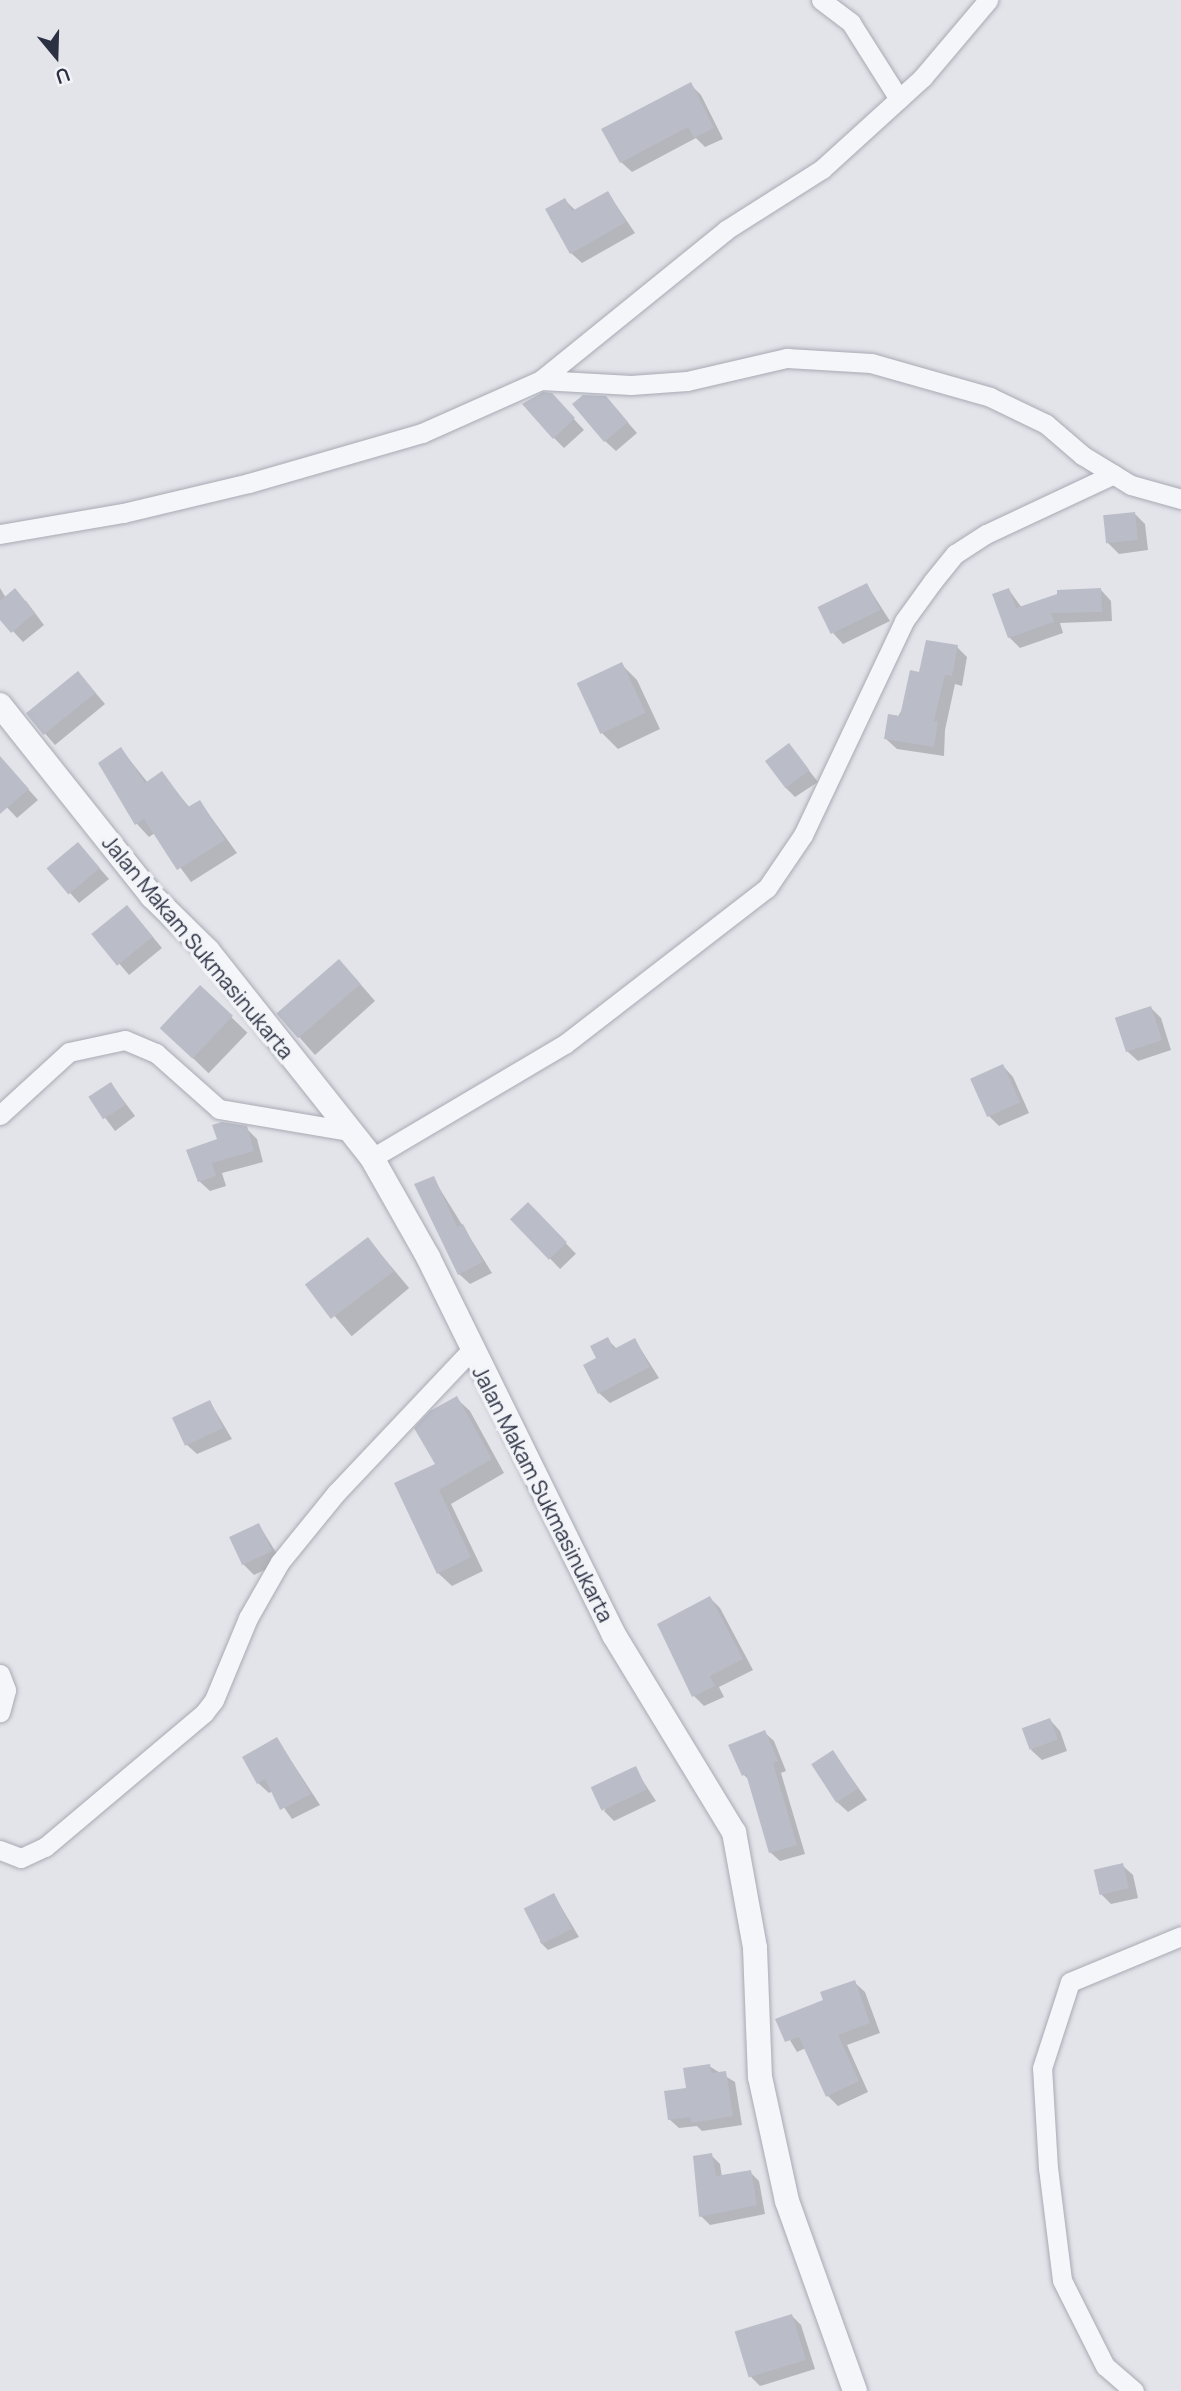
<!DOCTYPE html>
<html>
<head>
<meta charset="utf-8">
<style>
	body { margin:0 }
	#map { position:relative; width:1181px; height:2391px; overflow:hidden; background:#e3e4ea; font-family:Manrope,sans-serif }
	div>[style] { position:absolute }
	.shadow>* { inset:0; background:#0003; transform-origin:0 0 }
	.building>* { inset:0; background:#babdc7; transform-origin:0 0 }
	.roads { filter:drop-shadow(0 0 2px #a8aab4) drop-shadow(0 0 2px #a8aab4) }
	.minor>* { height:19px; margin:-9.5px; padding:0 9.5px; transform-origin:9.5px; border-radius:9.5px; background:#f5f6f9 }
	.tertiary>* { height:24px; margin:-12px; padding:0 12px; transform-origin:12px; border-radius:12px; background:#f5f6f9 }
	span { translate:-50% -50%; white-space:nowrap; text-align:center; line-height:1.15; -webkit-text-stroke:7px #f2f4f8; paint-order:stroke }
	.street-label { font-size:21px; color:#2b3042 }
	.north { position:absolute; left:21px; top:21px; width:70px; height:70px; -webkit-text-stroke:5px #f2f4f8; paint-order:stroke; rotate:161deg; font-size:19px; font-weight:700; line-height:28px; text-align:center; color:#2b3042 }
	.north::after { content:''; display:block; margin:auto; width:24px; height:32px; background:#2b3042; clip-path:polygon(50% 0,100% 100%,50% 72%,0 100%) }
</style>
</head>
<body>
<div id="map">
	<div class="shadow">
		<div style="clip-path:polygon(690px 84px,701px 95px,723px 139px,705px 147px,696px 138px,632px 172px,621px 162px)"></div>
		<div style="clip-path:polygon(608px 193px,635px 233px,582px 263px,571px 253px,565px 200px,576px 211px)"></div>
		<div style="clip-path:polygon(562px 406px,584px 430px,564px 448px,554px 438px)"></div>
		<div style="clip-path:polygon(616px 409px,637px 433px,616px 451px,605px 441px)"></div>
		<div style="clip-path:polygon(1135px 514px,1145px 524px,1148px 550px,1119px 554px,1108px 543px)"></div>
		<div style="clip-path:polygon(867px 585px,890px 621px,843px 644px,833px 633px)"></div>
		<div style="clip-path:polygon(0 588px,6px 598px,26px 601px,44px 625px,23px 642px,0 617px)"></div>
		<div style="clip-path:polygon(1009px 590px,1022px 608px,1101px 590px,1111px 601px,1112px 621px,1060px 623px,1063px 633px,1020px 648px,1009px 637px)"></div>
		<div style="clip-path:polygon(957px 647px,967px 657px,962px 686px,955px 684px,945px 730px,944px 756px,897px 749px,886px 739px,921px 674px)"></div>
		<div style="clip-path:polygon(621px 664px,637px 680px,660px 729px,618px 749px,602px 733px)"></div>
		<div style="clip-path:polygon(88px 684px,105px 704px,55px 745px,28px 714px)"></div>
		<div style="clip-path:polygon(789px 745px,818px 782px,795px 797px,785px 787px)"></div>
		<div style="clip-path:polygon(121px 749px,148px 783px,161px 773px,190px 808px,200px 802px,237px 853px,191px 882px,155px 833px,149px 837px,137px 824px,100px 763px)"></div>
		<div style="clip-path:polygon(0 758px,38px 800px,17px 818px,0 800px)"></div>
		<div style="clip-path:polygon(88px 855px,109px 879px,79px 903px,49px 869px)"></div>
		<div style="clip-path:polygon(137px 918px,162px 948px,129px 975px,94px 934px)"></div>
		<div style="clip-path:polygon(355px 978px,375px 1001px,315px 1055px,279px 1014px)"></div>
		<div style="left:200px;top:987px;width:66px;height:56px;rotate:44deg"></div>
		<div style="clip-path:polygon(1151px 1008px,1161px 1018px,1171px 1050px,1138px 1061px,1127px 1051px)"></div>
		<div style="clip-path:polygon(1003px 1066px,1013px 1077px,1029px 1113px,999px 1126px,989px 1116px)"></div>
		<div style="left:111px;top:1084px;width:40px;height:25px;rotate:53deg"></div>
		<div style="clip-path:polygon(246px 1128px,257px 1139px,263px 1162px,222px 1173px,226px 1186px,210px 1191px,199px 1181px,189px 1151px)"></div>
		<div style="clip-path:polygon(433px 1178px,492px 1273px,470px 1284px,459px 1274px)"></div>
		<div style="left:528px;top:1204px;width:69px;height:22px;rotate:46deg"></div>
		<div style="left:368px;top:1239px;width:64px;height:75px;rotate:50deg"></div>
		<div style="clip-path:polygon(607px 1339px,617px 1349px,635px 1340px,659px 1378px,610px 1403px,599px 1393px,598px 1359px)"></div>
		<div style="clip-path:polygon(456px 1398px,470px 1411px,504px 1473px,451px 1504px,483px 1571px,452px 1586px,438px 1573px,438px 1465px)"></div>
		<div style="clip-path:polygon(210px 1402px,232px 1439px,197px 1454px,186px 1444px)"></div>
		<div style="clip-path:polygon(259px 1525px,282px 1562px,254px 1575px,243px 1564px)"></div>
		<div style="clip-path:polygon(710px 1598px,720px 1608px,753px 1670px,719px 1687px,724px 1697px,704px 1706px,694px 1696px)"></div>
		<div style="clip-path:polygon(1050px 1720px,1060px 1731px,1067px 1751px,1042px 1760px,1031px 1750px)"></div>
		<div style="clip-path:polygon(764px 1732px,774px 1741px,786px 1771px,781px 1773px,805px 1854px,780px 1861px,770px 1852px,750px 1781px,744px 1775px)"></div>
		<div style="clip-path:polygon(277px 1739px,320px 1805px,292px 1819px,273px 1791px,269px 1793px,258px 1783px)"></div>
		<div style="clip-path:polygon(833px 1752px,867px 1800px,848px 1812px,837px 1802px)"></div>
		<div style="clip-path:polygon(635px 1769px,656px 1801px,614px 1821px,604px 1811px)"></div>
		<div style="clip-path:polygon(1122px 1865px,1133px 1875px,1138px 1898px,1111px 1904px,1101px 1894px)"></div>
		<div style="clip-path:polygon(554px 1895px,579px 1937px,548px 1950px,540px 1942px)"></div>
		<div style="clip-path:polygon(854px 1982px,865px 1992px,880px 2033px,847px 2045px,868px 2092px,838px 2106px,828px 2096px,806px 2048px,797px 2052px,778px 2020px,825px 2001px)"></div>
		<div style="clip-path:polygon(709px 2066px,735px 2082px,742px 2125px,702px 2131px,697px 2126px,679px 2128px,669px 2119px)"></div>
		<div style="clip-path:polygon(711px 2155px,720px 2164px,722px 2177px,750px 2172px,759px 2181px,765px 2214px,710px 2225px,701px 2216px)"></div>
		<div style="clip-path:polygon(792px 2316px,801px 2325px,815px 2369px,760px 2386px,751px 2377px)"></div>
	</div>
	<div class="building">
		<div style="clip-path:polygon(691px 82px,714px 128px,694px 138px,688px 127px,620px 163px,601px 129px)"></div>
		<div style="clip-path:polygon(608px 191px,626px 222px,570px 254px,545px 209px,565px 198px,572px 211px)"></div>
		<div style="clip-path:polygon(543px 392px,552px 393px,575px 418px,553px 439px,522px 404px)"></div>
		<div style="clip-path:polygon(583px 395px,606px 396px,628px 422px,604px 442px,572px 404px)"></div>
		<div style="left:1135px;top:512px;width:28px;height:32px;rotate:84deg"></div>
		<div style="left:867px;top:583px;width:30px;height:55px;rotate:64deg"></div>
		<div style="clip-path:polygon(15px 588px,35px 613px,11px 633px,0 620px,0 601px)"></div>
		<div style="clip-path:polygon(1009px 588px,1016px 608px,1057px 594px,1057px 590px,1101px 588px,1102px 612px,1051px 613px,1054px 622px,1008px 638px,992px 594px)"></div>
		<div style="clip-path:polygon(926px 640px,958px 645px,952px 676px,945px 675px,934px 721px,938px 721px,934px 747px,884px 739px,888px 714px,900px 716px,910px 670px,919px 672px)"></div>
		<div style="left:622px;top:662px;width:56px;height:50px;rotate:65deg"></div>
		<div style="left:78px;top:671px;width:28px;height:67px;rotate:51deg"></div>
		<div style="left:789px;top:743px;width:34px;height:30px;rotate:53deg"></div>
		<div style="clip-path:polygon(121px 747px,145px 783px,162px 771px,188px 807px,200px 800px,225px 840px,177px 870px,144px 819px,135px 825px,98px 763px)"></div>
		<div style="clip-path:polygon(0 756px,29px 789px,0 814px)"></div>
		<div style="left:78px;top:842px;width:34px;height:41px;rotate:50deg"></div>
		<div style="left:127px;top:905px;width:41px;height:46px;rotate:51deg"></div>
		<div style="left:339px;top:959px;width:33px;height:83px;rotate:49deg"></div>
		<div style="left:200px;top:985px;width:45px;height:59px;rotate:43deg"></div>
		<div style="left:1151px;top:1006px;width:36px;height:38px;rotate:72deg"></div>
		<div style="left:1003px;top:1064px;width:42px;height:36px;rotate:66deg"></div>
		<div style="left:111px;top:1082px;width:27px;height:27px;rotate:57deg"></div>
		<div style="clip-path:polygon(222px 1122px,247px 1126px,254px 1151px,212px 1163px,216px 1176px,198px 1182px,186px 1150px,217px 1139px,212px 1125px)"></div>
		<div style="clip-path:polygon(434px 1176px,457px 1227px,463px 1224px,483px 1262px,458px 1275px,414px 1184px)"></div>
		<div style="left:528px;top:1202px;width:56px;height:25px;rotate:46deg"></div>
		<div style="left:368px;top:1237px;width:43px;height:79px;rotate:53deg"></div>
		<div style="clip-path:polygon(608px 1337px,614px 1349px,635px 1338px,650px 1367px,598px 1394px,583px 1365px,596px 1358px,590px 1346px)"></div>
		<div style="clip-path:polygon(457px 1396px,492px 1459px,439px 1490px,471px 1557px,437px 1574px,394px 1483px,435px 1464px,414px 1428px,430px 1411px)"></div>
		<div style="left:210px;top:1400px;width:31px;height:42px;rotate:65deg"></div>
		<div style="left:259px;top:1523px;width:31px;height:33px;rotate:65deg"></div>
		<div style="clip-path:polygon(710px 1596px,743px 1659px,710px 1676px,715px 1686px,692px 1697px,657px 1624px)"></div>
		<div style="left:1050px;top:1718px;width:23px;height:30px;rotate:70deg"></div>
		<div style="clip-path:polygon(765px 1730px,778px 1761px,773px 1763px,797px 1845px,769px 1853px,746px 1774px,742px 1776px,728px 1745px)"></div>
		<div style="clip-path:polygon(277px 1737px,311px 1794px,280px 1810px,265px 1779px,257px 1784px,242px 1757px)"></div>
		<div style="left:833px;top:1750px;width:46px;height:26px;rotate:57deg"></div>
		<div style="left:636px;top:1766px;width:26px;height:50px;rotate:65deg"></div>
		<div style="left:1123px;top:1863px;width:26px;height:30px;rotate:77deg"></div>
		<div style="left:554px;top:1893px;width:40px;height:34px;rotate:63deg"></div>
		<div style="clip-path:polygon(855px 1980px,870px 2023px,838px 2035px,859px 2081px,826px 2097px,799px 2037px,785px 2042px,775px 2019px,823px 2000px,820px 1992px)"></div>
		<div style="clip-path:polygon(710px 2064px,711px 2073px,726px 2071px,733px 2116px,691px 2123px,690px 2117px,668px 2120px,664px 2091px,686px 2088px,683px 2068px)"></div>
		<div style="clip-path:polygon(712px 2153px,716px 2176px,751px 2170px,757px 2205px,699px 2217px,693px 2156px)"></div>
		<div style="left:792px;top:2314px;width:48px;height:60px;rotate:73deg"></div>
	</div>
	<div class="roads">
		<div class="minor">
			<div style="left:821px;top:0;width:38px;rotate:37deg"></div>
			<div style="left:851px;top:23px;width:90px;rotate:57.7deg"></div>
			<div style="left:541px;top:380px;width:238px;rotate:-39deg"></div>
			<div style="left:726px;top:230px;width:114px;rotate:-32.4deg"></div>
			<div style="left:822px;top:169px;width:137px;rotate:-42.3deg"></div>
			<div style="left:923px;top:77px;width:101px;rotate:-49.8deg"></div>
			<div style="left:0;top:534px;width:125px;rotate:-9.7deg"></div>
			<div style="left:123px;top:513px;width:130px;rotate:-13.4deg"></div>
			<div style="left:249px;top:483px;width:180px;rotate:-16.1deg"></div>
			<div style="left:422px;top:433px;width:130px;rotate:-24deg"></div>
			<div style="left:541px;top:380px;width:90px;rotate:3.2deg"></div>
			<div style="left:631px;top:385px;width:56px;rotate:-4.1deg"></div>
			<div style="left:687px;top:381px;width:103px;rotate:-13deg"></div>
			<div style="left:787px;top:358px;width:84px;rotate:3.4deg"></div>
			<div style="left:871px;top:363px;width:124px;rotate:15.9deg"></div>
			<div style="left:990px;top:397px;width:62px;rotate:25.7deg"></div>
			<div style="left:1046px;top:424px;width:48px;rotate:40.7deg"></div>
			<div style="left:1082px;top:455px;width:57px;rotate:31.5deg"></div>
			<div style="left:1131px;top:485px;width:52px;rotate:15.6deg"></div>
			<div style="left:0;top:1115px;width:93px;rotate:-42.4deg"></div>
			<div style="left:69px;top:1052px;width:57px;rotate:-12.1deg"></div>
			<div style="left:125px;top:1040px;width:34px;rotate:23deg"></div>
			<div style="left:156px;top:1053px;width:84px;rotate:41.6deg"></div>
			<div style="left:219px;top:1109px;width:132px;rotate:9.6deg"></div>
			<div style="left:372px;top:1158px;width:224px;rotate:-30.6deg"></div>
			<div style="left:565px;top:1044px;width:255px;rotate:-37.7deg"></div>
			<div style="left:767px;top:888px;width:64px;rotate:-55.8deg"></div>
			<div style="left:803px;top:835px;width:237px;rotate:-64.7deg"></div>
			<div style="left:904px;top:621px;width:49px;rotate:-54.1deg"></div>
			<div style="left:933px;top:581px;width:35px;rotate:-51deg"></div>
			<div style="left:955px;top:554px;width:37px;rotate:-33deg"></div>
			<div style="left:986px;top:534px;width:141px;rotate:-25.1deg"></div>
			<div style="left:0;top:1674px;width:17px;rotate:69deg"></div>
			<div style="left:6px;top:1690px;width:23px;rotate:105deg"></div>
			<div style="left:0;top:1850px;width:22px;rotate:21deg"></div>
			<div style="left:21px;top:1858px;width:26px;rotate:-25deg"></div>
			<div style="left:45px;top:1847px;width:208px;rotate:-40.1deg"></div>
			<div style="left:204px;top:1713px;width:16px;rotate:-52deg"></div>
			<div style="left:214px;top:1700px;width:89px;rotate:-67.5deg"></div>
			<div style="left:248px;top:1618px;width:64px;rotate:-60.3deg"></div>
			<div style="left:280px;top:1562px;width:89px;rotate:-50.9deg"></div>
			<div style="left:336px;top:1493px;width:197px;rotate:-46.6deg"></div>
			<div style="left:1134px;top:2391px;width:38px;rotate:-139deg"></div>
			<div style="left:1105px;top:2366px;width:96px;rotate:-116.6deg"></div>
			<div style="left:1062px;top:2280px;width:113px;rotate:-97.1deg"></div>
			<div style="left:1048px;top:2168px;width:100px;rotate:-93.4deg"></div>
			<div style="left:1042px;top:2068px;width:90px;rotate:-72deg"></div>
			<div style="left:1070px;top:1982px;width:120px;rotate:-22.5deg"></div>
		</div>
		<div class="tertiary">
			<div style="left:0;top:705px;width:244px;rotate:51.5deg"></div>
			<div style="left:152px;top:896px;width:78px;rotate:44.5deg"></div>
			<div style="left:208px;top:951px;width:264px;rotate:51.6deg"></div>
			<div style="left:372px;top:1158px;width:114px;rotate:60.5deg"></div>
			<div style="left:428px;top:1257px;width:421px;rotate:63.8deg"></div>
			<div style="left:614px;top:1635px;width:231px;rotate:58.7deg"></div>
			<div style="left:734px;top:1832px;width:118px;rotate:79.7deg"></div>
			<div style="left:755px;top:1948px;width:129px;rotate:87.8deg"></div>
			<div style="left:760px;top:2077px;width:127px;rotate:77.7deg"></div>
			<div style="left:787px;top:2201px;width:202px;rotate:70.3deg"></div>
		</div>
	</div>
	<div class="street-label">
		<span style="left:198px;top:947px;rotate:50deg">Jalan Makam Sukmasinukarta</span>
		<span style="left:543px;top:1494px;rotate:63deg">Jalan Makam Sukmasinukarta</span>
	</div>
	<div class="north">U</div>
</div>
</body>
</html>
